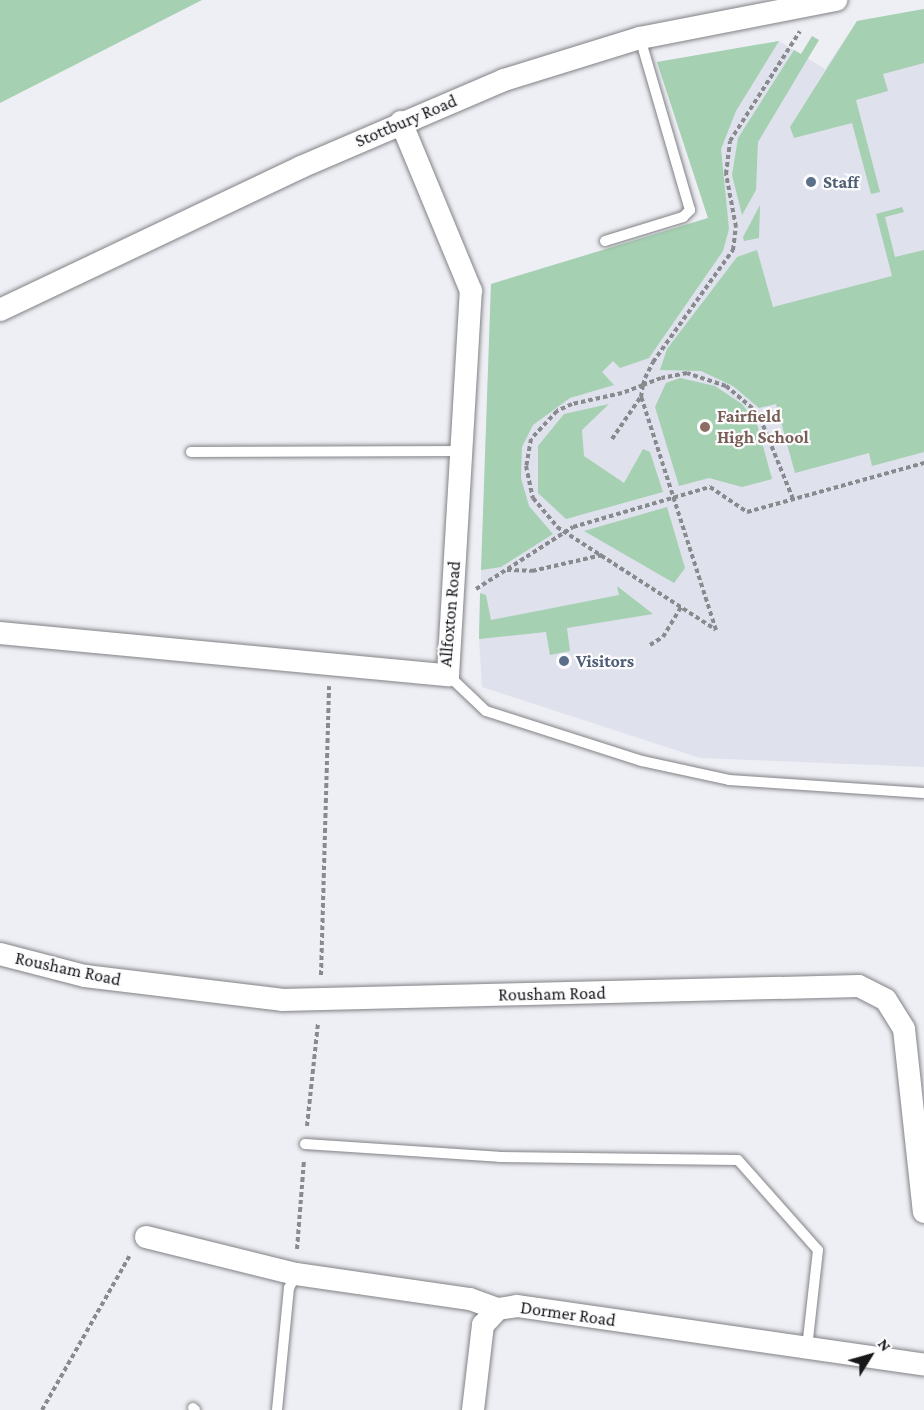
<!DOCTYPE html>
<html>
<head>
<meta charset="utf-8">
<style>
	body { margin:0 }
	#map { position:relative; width:924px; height:1410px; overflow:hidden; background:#eeeff4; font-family:"Crimson Pro",serif }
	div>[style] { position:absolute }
	.built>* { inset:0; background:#dfe1ed }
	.green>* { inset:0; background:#a5d0b1 }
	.path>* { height:4px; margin-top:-2px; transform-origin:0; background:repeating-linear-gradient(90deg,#898a8e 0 4.5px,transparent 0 7.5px) }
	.roads { filter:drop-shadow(0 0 2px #818286) drop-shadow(0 0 2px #818286) }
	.lane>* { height:10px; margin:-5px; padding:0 5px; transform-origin:5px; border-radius:5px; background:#fff }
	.street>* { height:22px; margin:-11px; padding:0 11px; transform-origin:11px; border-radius:11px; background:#fff }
	.dots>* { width:16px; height:16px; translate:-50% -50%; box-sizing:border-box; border:3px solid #fcfcfe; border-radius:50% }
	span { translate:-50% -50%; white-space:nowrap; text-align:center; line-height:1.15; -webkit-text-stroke:4.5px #fcfcfe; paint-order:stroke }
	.street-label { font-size:18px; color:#171719 }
	.service-label { font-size:18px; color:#4e5e75; font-weight:700 }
	.left { translate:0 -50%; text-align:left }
	.education-label { font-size:18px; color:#785e54; font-weight:700 }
	.north { position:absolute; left:840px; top:1326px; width:60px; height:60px; -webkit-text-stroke:4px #fcfcfe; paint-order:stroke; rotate:53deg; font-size:16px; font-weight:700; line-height:24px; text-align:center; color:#171719 }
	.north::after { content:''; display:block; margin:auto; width:21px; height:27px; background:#171719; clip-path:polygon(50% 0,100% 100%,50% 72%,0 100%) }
</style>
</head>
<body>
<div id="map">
	<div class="built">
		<div style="clip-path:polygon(924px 9px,924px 767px,700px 758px,482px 687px,479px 639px,491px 284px,708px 218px,657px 62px,779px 41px,825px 69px,857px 21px)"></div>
	</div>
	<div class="green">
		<div style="clip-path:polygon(0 0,202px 0,0 103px)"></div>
		<div style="clip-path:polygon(924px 9px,924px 63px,883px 74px,888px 91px,856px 100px,880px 192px,871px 194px,852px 123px,794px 138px,790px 127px,857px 21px)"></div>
		<div style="clip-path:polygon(812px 36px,819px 40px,758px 142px,756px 190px,742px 215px,732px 175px,738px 138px,794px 50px,801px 54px)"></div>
		<div style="clip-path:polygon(779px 41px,736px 111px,721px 149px,729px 229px,723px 251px,649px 358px,620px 368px,613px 361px,602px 372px,614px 385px,570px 398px,533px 425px,522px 447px,521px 478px,529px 506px,553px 534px,501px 567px,481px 570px,491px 284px,708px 218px,657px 62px)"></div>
		<div style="clip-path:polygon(760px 205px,759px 238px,744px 241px,743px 237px)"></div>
		<div style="clip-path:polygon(902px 207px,904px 212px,885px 217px,895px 257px,924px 250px,924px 452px,872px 466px,869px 453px,795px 473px,776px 404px,759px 408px,733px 386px,701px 371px,660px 370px,667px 349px,737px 257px,757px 250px,773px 307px,892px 276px,876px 214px)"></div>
		<div style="clip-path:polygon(680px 378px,715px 386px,742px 404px,757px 424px,772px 479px,742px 487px,709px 478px,679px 486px,655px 407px,666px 383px)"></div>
		<div style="clip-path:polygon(609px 404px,582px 430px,584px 456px,624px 483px,643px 449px,650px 452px,663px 492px,566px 519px,538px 493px,538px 446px,564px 414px)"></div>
		<div style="clip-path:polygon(667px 507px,685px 568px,674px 583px,584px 531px)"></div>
		<div style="clip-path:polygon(617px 586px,653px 614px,567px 628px,570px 651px,550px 655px,546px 632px,479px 639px,480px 593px,486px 595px,491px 620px,619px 595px)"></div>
	</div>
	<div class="path">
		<div style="left:612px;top:439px;width:50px;rotate:-55.7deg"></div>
		<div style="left:793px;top:499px;width:93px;rotate:-112.1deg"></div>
		<div style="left:758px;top:413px;width:42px;rotate:-139.8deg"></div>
		<div style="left:726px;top:386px;width:41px;rotate:-161.6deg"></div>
		<div style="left:687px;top:373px;width:26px;rotate:169deg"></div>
		<div style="left:661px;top:378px;width:19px;rotate:159deg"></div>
		<div style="left:643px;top:385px;width:22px;rotate:159deg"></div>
		<div style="left:622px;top:393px;width:51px;rotate:167.6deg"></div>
		<div style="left:572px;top:404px;width:17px;rotate:155deg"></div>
		<div style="left:557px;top:411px;width:38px;rotate:133deg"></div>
		<div style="left:531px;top:439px;width:27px;rotate:100deg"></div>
		<div style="left:526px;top:466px;width:33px;rotate:78deg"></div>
		<div style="left:533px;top:498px;width:38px;rotate:50deg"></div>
		<div style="left:557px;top:527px;width:189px;rotate:32.9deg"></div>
		<div style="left:716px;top:630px;width:245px;rotate:-107.8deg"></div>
		<div style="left:641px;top:397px;width:12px;rotate:-81deg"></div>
		<div style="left:643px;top:385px;width:7px;rotate:-74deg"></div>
		<div style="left:645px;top:378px;width:18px;rotate:-63deg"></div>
		<div style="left:653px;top:362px;width:138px;rotate:-54.5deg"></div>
		<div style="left:733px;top:250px;width:23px;rotate:-83deg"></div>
		<div style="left:736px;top:227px;width:54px;rotate:-100.7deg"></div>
		<div style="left:726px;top:174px;width:33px;rotate:-83deg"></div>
		<div style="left:730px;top:141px;width:130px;rotate:-57.5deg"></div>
		<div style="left:507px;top:570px;width:25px;rotate:2deg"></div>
		<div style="left:532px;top:571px;width:72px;rotate:-12.9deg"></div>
		<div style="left:476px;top:589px;width:115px;rotate:-32.6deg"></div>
		<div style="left:573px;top:527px;width:143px;rotate:-16.3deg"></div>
		<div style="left:710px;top:487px;width:45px;rotate:34deg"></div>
		<div style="left:747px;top:512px;width:184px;rotate:-15.5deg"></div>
		<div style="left:650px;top:645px;width:15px;rotate:-32deg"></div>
		<div style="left:663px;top:637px;width:35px;rotate:-59deg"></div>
		<div style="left:321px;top:975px;width:289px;rotate:-88.4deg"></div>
		<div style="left:307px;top:1126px;width:104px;rotate:-83.9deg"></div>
		<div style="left:297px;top:1249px;width:88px;rotate:-85.5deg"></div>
		<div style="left:42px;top:1410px;width:178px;rotate:-60.4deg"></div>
	</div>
	<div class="roads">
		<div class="lane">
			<div style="left:605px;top:241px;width:82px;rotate:-17.1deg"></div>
			<div style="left:683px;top:217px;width:10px;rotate:-45deg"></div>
			<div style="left:690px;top:210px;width:179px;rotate:-106.2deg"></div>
			<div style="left:191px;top:452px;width:271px;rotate:-0.2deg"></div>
			<div style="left:448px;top:675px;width:52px;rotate:43.5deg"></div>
			<div style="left:486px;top:711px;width:164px;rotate:17.8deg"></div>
			<div style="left:642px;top:761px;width:89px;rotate:12.3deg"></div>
			<div style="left:729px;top:780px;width:195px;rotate:3.8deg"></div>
			<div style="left:305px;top:1144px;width:194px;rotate:3.8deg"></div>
			<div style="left:499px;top:1157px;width:239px;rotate:0.7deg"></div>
			<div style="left:738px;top:1160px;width:120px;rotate:48.4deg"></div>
			<div style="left:818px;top:1250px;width:99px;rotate:96.4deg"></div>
			<div style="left:193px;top:1408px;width:3px;rotate:45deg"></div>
			<div style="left:277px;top:1410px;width:123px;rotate:-84.4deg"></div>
			<div style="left:289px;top:1288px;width:16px;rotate:-63deg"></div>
		</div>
		<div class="street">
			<div style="left:0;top:310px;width:333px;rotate:-25.4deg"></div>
			<div style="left:301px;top:167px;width:221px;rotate:-23.2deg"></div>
			<div style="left:504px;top:80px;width:142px;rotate:-17.2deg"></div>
			<div style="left:640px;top:38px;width:200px;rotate:-11deg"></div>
			<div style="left:0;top:633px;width:450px;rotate:5.4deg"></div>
			<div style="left:448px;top:675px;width:385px;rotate:-86.6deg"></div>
			<div style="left:471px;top:291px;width:183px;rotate:-112.5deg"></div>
			<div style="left:0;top:954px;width:88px;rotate:14.5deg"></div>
			<div style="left:85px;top:976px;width:198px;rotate:6.9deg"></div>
			<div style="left:282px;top:1000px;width:577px;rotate:-1.39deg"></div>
			<div style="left:859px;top:986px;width:30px;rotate:27deg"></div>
			<div style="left:886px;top:1000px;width:34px;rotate:58deg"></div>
			<div style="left:904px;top:1029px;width:184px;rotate:83.8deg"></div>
			<div style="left:146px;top:1237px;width:154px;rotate:13.9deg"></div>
			<div style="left:296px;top:1274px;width:176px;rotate:8.2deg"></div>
			<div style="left:470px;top:1299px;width:30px;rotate:20deg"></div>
			<div style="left:498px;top:1309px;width:19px;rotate:-9deg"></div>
			<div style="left:517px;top:1306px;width:411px;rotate:8.2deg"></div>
			<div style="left:473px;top:1410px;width:86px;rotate:-83.3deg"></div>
			<div style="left:483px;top:1325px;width:22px;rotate:-47deg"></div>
		</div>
	</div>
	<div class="dots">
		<div style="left:811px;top:182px;background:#5c6f8a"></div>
		<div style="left:705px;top:427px;background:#8d6e63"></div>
		<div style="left:564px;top:661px;background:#5c6f8a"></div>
	</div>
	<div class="street-label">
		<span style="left:406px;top:121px;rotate:-23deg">Stottbury Road</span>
		<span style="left:450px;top:614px;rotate:-85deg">Allfoxton Road</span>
		<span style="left:68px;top:969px;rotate:12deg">Rousham Road</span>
		<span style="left:552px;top:994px;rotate:-1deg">Rousham Road</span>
		<span style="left:568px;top:1314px;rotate:8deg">Dormer Road</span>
	</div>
	<div class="service-label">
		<span class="left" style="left:823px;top:182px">Staff</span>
		<span class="left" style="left:576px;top:661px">Visitors</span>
	</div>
	<div class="education-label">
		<span class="left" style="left:717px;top:427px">Fairfield<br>High School</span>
	</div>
	<div class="north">N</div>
</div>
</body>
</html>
